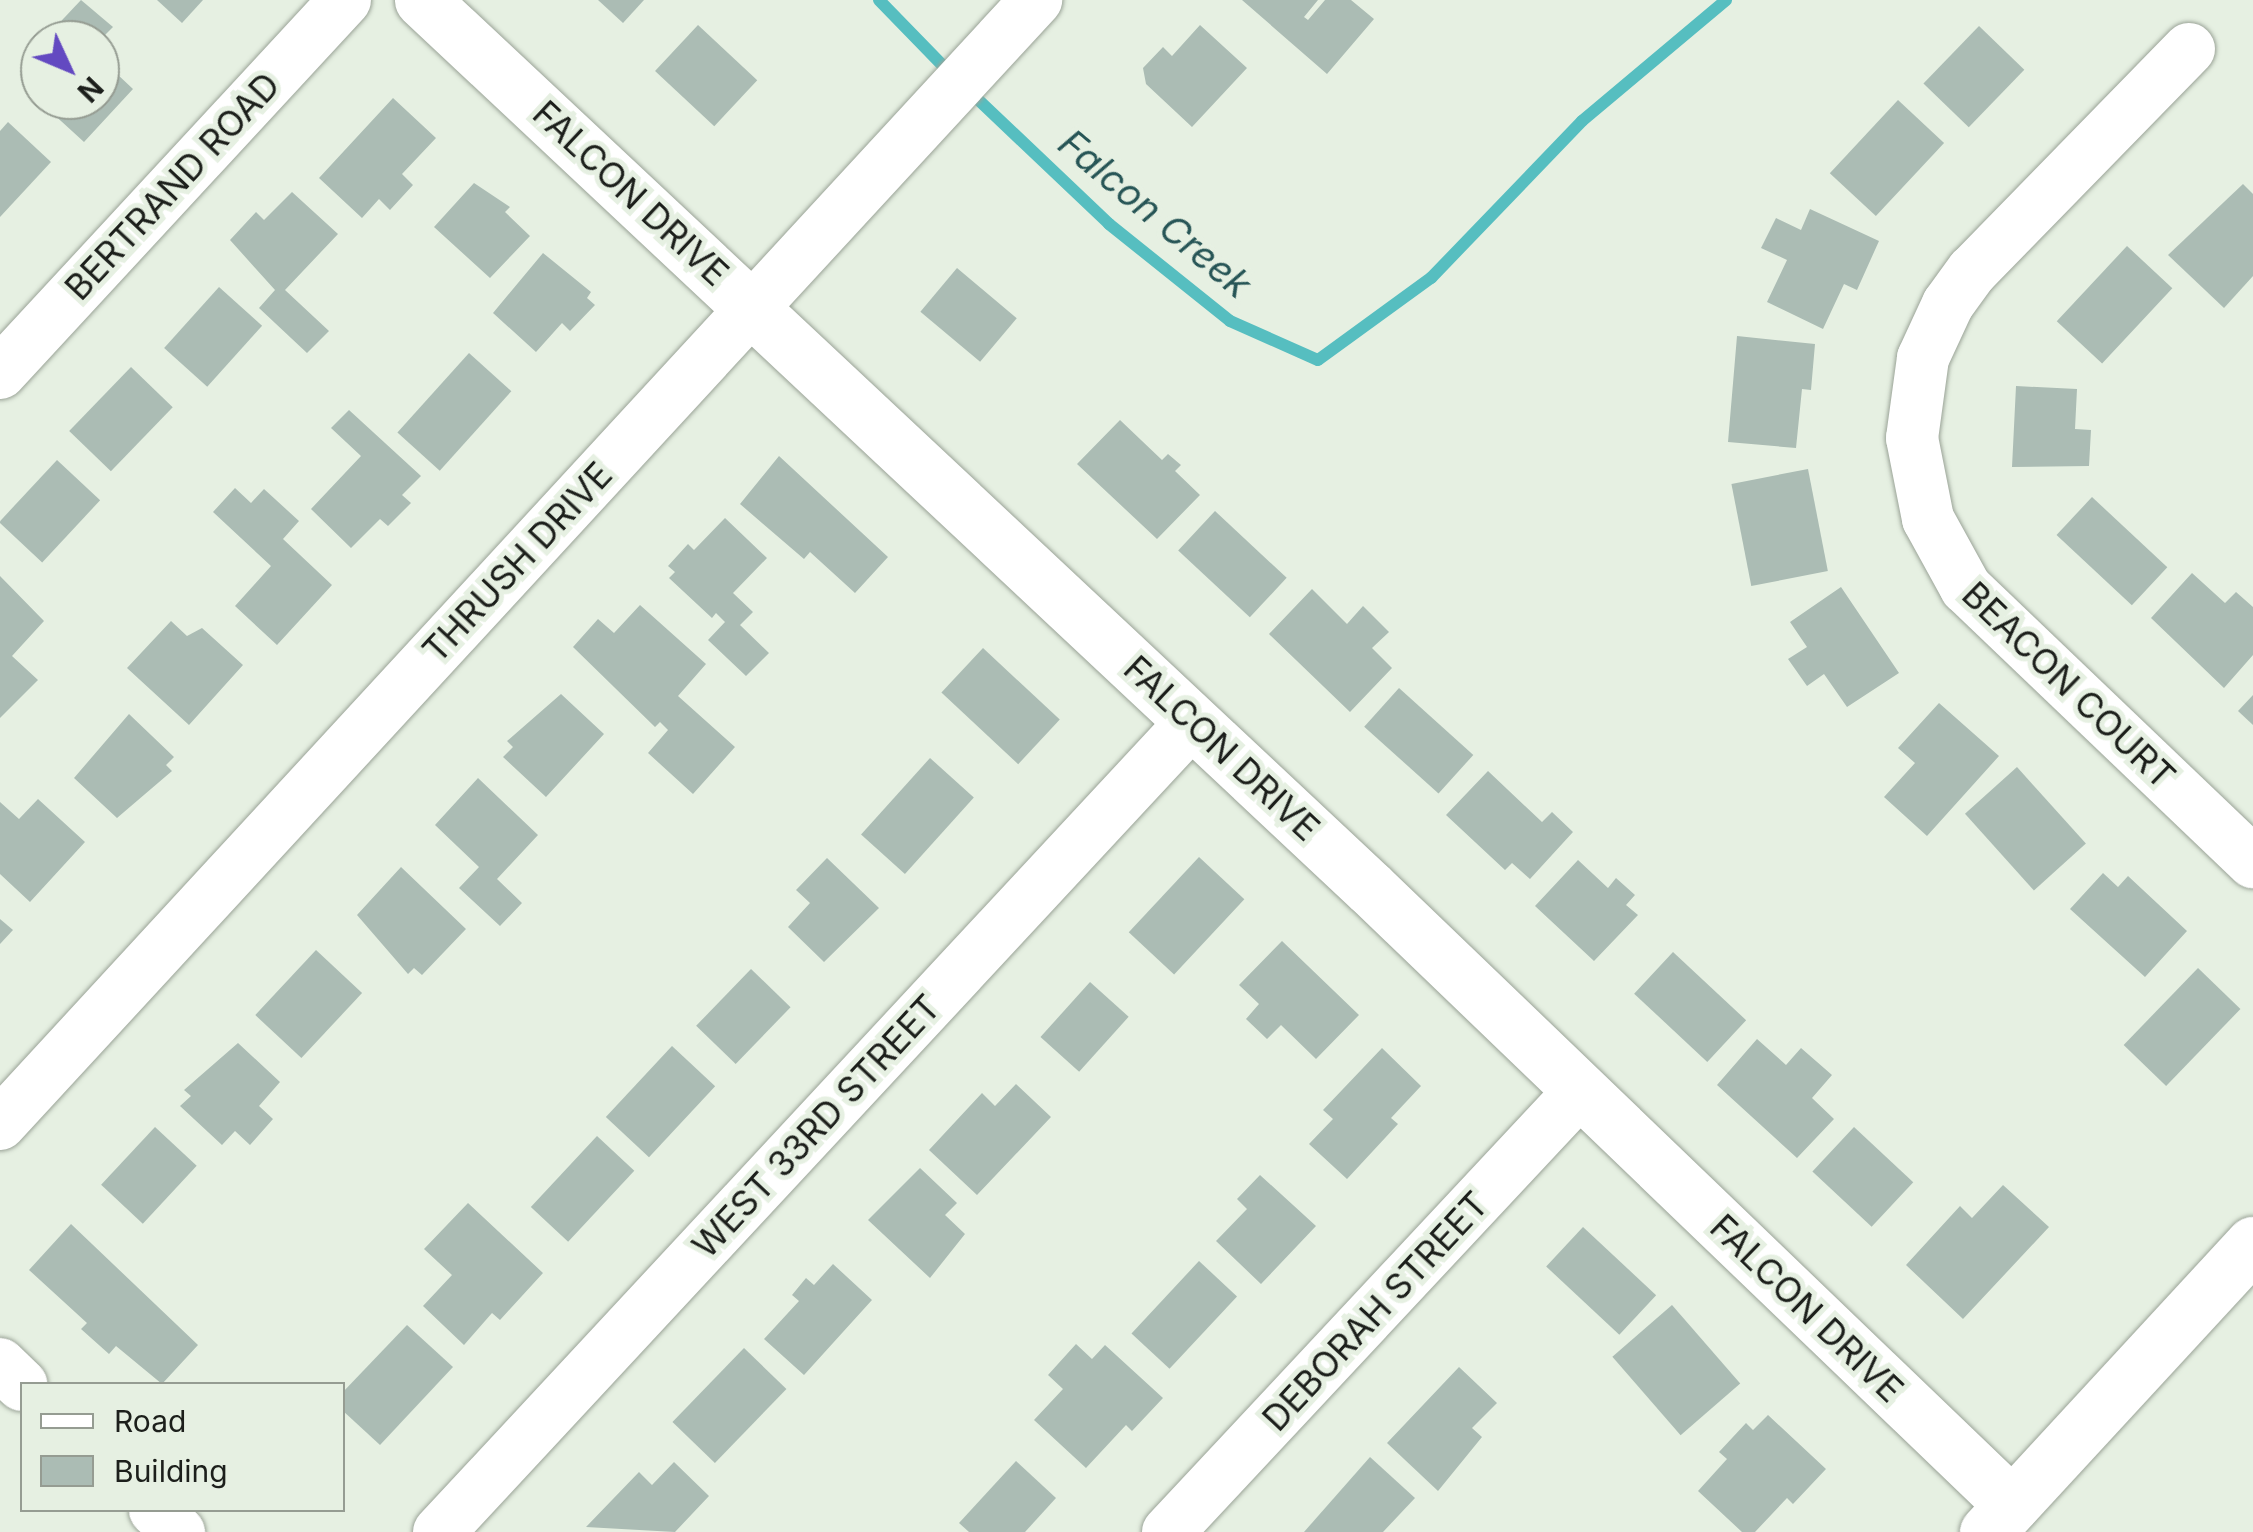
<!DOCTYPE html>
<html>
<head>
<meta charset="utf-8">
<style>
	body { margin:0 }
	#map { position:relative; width:2253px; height:1532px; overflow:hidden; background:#e6f0e2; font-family:Inter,sans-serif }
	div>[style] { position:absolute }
	.stream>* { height:12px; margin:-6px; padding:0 6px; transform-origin:6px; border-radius:6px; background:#56bec0 }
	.building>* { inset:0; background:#abbcb4; transform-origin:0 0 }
	.roads { filter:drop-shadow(0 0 2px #9aa397) drop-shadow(0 0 2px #9aa397) }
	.street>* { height:52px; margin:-26px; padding:0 26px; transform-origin:26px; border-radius:26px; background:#fff }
	.secondary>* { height:55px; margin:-27.5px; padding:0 27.5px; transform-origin:27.5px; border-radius:27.5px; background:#fff }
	span { translate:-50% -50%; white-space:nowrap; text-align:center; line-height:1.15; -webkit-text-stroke:10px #e6f0e2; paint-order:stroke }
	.street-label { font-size:35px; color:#1c1f1b }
	.water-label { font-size:38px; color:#275556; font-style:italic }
	.legend { position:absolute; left:20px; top:1382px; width:325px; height:130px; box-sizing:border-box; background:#e6f0e2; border:2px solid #959c92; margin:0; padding:12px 18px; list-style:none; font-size:30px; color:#1c1f1b }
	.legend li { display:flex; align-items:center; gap:20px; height:50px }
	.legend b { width:50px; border:2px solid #959c92 }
	.north { position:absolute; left:20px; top:20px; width:100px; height:100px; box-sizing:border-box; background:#e6f0e2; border:2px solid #959c92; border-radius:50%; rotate:134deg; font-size:28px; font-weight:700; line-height:40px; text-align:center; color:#1c1f1b }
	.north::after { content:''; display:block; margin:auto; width:35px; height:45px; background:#6349c1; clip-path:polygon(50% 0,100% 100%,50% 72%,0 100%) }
</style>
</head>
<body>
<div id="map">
	<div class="stream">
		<div style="left:879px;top:0;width:106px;rotate:45.8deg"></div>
		<div style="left:968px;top:90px;width:195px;rotate:43.5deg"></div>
		<div style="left:1109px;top:224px;width:155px;rotate:38.7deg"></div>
		<div style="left:1230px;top:321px;width:96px;rotate:23.9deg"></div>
		<div style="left:1318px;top:360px;width:140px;rotate:-36deg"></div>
		<div style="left:1431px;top:278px;width:218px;rotate:-46.1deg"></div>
		<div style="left:1582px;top:121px;width:188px;rotate:-40deg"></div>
	</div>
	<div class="building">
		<div style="clip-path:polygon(81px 0,113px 27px,100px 40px,53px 40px,48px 35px)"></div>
		<div style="clip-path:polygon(157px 0,203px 0,182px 23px)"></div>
		<div style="clip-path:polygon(598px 0,644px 0,623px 23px)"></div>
		<div style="clip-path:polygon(1242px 0,1318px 0,1304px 17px,1308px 20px,1325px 0,1351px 0,1374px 19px,1327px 74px)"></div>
		<div style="left:698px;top:25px;width:81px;height:63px;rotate:43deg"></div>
		<div style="clip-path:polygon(1200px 25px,1247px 68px,1192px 127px,1146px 84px,1143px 68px,1163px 47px,1172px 56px)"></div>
		<div style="left:1979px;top:26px;width:63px;height:80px;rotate:44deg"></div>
		<div style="clip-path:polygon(100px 58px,133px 89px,84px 142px,38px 100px,100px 100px)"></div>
		<div style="clip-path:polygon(393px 98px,436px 138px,402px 174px,413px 185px,390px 210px,379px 199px,362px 218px,319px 178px)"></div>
		<div style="left:1898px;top:100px;width:63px;height:100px;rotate:43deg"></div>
		<div style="clip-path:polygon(8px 122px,51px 162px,0 217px,0 131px)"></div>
		<div style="clip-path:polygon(474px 183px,510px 207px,505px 212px,530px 236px,490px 278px,434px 227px)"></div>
		<div style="clip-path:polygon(2243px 184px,2253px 194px,2253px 276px,2224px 308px,2168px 255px)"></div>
		<div style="clip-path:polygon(292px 192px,338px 234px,285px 290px,329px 331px,307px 353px,259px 308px,275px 290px,230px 240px,256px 212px,264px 220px)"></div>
		<div style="clip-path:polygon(1810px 209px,1879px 241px,1857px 290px,1844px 284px,1823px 329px,1767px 302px,1787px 260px,1761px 248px,1776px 218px,1801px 230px)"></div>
		<div style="left:2127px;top:246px;width:62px;height:103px;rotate:43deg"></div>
		<div style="clip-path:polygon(543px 253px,591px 292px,587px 298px,595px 305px,570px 331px,562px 323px,536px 352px,493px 313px)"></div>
		<div style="left:957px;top:268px;width:78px;height:57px;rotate:40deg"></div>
		<div style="left:219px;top:287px;width:58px;height:82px;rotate:42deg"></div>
		<div style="clip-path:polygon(1737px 336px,1815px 344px,1811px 390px,1802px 389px,1796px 448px,1728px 442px)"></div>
		<div style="left:469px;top:353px;width:57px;height:107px;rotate:42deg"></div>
		<div style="left:131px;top:367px;width:58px;height:89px;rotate:44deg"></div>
		<div style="clip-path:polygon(2016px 386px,2077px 389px,2075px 429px,2091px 430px,2089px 466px,2012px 467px)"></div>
		<div style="clip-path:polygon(349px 410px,421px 476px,402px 495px,411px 503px,388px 526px,380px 519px,351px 548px,311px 509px,361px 456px,331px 428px)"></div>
		<div style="clip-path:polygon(1120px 420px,1162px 460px,1168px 454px,1181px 465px,1175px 471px,1200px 495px,1157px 539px,1077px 464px)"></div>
		<div style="clip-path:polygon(779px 456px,888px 557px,855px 593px,810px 552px,804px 559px,740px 504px)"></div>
		<div style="left:57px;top:460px;width:59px;height:85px;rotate:43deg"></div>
		<div style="left:1808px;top:469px;width:104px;height:78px;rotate:79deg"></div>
		<div style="clip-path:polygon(235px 488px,251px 503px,264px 489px,299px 521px,283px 539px,332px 585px,277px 645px,235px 606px,271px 566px,213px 512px)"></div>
		<div style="left:2092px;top:497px;width:103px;height:52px;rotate:43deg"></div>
		<div style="left:1215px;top:511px;width:98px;height:54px;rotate:43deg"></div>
		<div style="clip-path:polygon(725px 518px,767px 558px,733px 593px,753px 612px,740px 625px,769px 653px,746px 676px,708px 640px,725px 622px,716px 613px,712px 618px,669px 578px,675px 572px,668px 566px,688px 544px,694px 550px)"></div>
		<div style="clip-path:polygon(2192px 573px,2225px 603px,2236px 592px,2253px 607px,2253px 655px,2224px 688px,2151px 618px)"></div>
		<div style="clip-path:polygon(0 576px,44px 621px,12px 656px,38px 680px,0 718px)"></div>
		<div style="clip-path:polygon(1841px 587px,1899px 673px,1847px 707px,1824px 674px,1807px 686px,1788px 659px,1807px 647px,1790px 622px)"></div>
		<div style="clip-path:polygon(1312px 589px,1347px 624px,1363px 606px,1389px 632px,1372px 648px,1392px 668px,1350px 712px,1269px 634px)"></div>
		<div style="clip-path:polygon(640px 605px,706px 664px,678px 696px,735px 747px,693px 794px,648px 753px,668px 730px,660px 722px,655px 727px,573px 647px,598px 619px,614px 633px)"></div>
		<div style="clip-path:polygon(171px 621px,187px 636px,202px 628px,243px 665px,189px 725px,127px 668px)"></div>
		<div style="left:983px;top:648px;width:105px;height:61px;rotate:43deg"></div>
		<div style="left:1399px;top:688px;width:100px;height:52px;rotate:42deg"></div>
		<div style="clip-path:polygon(561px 694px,604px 734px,546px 797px,503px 757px,513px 747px,507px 741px)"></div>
		<div style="clip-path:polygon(2253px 695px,2253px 725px,2238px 711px)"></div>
		<div style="clip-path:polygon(1939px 703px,1999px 756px,1927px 836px,1884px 797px,1915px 763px,1898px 748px)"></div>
		<div style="clip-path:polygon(129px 714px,174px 757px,166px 765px,172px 771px,117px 818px,74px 778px)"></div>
		<div style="left:930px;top:758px;width:59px;height:103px;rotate:42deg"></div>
		<div style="left:2017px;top:767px;width:103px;height:70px;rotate:48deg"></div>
		<div style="clip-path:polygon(1488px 771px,1542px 822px,1552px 812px,1573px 832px,1530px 879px,1512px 863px,1505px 870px,1446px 815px)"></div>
		<div style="clip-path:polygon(478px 778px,538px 835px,497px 879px,522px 903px,500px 926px,459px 888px,479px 867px,435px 825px)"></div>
		<div style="clip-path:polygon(38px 799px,85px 842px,30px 902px,0 874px,0 802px,19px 819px)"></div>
		<div style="left:1199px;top:857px;width:62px;height:103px;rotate:43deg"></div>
		<div style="clip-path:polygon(827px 858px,879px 908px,824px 962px,788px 927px,810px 903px,796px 890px)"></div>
		<div style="clip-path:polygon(1578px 860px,1608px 888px,1616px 878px,1635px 895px,1626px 905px,1638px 915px,1594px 961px,1535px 906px)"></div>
		<div style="clip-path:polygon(401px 867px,466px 929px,422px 975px,414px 968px,408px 974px,357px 915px)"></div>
		<div style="clip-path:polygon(2103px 873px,2118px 887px,2128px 876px,2187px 931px,2145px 977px,2070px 909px)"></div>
		<div style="clip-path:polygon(0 919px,13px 930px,0 944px)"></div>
		<div style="clip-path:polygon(1282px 941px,1359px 1015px,1316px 1059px,1281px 1025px,1267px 1039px,1246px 1019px,1259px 1004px,1239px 985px)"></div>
		<div style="left:316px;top:950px;width:63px;height:89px;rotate:43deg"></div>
		<div style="left:1673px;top:952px;width:100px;height:57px;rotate:43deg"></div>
		<div style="left:2198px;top:968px;width:59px;height:107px;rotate:44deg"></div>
		<div style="left:751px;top:969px;width:55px;height:79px;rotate:44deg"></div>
		<div style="left:1090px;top:982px;width:52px;height:74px;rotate:42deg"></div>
		<div style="clip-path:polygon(1757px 1039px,1786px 1065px,1801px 1048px,1832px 1075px,1812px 1098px,1834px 1119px,1797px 1158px,1717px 1085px)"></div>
		<div style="clip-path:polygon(238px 1043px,280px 1082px,259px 1106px,273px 1119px,250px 1145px,235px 1131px,222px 1145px,180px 1106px,191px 1096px,184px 1090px)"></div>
		<div style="left:672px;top:1046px;width:59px;height:97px;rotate:43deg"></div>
		<div style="clip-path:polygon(1382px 1048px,1421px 1086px,1391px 1118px,1398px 1124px,1347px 1179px,1309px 1144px,1333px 1119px,1323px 1110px)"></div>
		<div style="clip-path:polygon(1016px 1084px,1051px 1117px,977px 1195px,929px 1150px,982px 1093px,995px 1106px)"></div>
		<div style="left:155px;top:1127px;width:57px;height:79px;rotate:43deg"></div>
		<div style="left:1854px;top:1127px;width:81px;height:61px;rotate:43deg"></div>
		<div style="left:597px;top:1136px;width:51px;height:97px;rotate:43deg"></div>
		<div style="clip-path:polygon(920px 1168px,957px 1203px,945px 1215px,965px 1234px,930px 1278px,868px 1220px)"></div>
		<div style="clip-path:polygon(1260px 1175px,1316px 1226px,1261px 1284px,1216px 1241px,1247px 1209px,1237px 1199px)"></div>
		<div style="clip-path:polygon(2003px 1185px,2049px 1227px,1963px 1319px,1906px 1265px,1960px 1206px,1972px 1218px)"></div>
		<div style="clip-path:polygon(468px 1203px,543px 1273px,500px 1320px,492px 1313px,464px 1345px,423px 1306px,452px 1275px,424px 1249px)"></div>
		<div style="clip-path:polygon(71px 1224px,198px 1345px,162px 1384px,116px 1346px,109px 1354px,81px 1329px,87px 1323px,29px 1270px)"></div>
		<div style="left:1583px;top:1227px;width:100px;height:54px;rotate:43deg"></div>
		<div style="left:1199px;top:1261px;width:52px;height:99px;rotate:43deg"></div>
		<div style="clip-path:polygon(833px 1264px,872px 1300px,804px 1375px,764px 1339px,799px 1301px,792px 1295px,806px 1278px,814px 1285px)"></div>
		<div style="left:1672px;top:1305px;width:104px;height:79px;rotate:49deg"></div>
		<div style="clip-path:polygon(407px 1325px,453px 1367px,380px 1445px,342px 1410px,342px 1393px)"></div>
		<div style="clip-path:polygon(1076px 1344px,1092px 1359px,1105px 1345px,1163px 1398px,1132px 1431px,1126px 1425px,1086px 1468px,1034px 1420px,1063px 1389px,1048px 1375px)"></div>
		<div style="left:744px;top:1348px;width:59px;height:103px;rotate:44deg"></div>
		<div style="clip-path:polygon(1459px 1367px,1497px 1403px,1472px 1428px,1482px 1437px,1438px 1491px,1387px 1443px)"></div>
		<div style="clip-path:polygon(1768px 1415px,1826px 1469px,1793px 1504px,1787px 1498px,1755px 1532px,1742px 1532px,1698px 1491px,1727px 1459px,1719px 1452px,1746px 1423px,1753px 1430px)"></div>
		<div style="clip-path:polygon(1370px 1457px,1415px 1498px,1383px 1532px,1304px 1532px)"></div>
		<div style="clip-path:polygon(1016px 1461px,1056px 1498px,1025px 1532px,969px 1532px,959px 1523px)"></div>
		<div style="clip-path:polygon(674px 1462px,709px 1496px,675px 1532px,586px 1527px,639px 1472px,652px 1485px)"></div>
	</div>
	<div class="roads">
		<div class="street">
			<div style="left:2189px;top:49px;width:310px;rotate:134.3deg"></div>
			<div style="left:1972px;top:271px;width:41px;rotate:126deg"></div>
			<div style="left:1948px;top:304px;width:60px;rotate:114.8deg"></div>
			<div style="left:1923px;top:358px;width:81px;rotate:97.8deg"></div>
			<div style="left:1912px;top:438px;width:83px;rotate:78.8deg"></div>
			<div style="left:1928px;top:519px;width:79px;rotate:61.2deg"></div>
			<div style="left:1966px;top:588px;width:397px;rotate:43.7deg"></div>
			<div style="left:0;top:373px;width:508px;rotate:-47.23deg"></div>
			<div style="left:0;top:1124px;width:1529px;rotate:-47.33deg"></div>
			<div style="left:0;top:1364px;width:30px;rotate:44deg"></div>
			<div style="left:155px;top:1510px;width:33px;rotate:43deg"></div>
			<div style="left:439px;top:1532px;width:1107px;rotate:-47.09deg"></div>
			<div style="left:1168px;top:1532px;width:605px;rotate:-46.94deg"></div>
		</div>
		<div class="secondary">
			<div style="left:422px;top:0;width:1299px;rotate:43.13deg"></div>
			<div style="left:1370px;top:888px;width:890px;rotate:43.86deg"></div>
			<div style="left:1987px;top:1532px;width:392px;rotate:-47.3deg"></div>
		</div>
	</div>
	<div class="street-label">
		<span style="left:172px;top:186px;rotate:-47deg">BERTRAND ROAD</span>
		<span style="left:631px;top:193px;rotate:43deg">FALCON DRIVE</span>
		<span style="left:517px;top:562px;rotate:-47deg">THRUSH DRIVE</span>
		<span style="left:2069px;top:685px;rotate:44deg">BEACON COURT</span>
		<span style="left:1222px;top:748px;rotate:43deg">FALCON DRIVE</span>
		<span style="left:816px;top:1126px;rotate:-47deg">WEST 33RD STREET</span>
		<span style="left:1807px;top:1308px;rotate:44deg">FALCON DRIVE</span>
		<span style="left:1375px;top:1311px;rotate:-47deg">DEBORAH STREET</span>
	</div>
	<div class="water-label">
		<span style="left:1155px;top:214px;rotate:40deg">Falcon Creek</span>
	</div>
	<ul class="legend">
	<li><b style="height:12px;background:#fff"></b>Road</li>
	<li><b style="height:28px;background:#abbcb4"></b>Building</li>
	</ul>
	<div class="north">N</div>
</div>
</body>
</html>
